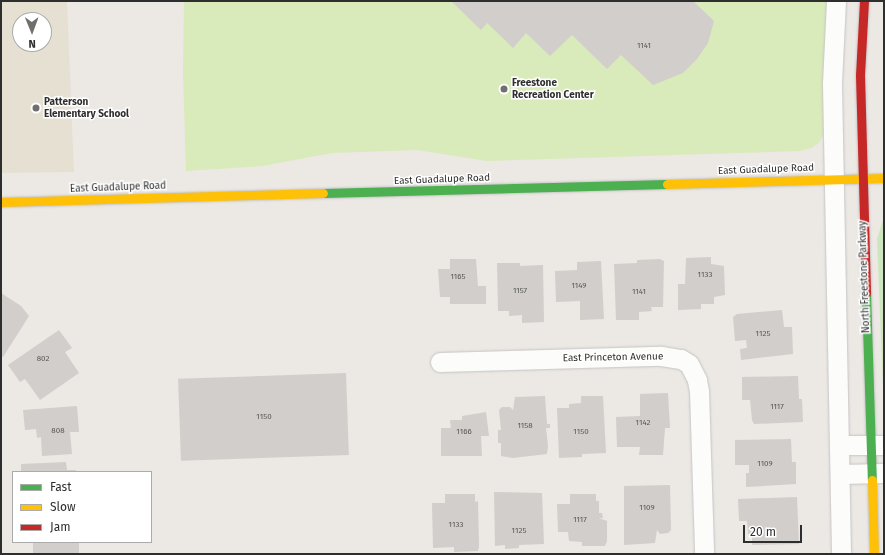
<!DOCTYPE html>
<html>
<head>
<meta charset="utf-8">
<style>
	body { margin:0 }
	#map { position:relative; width:885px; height:555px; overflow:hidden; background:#ece8e4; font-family:"Fira Sans",sans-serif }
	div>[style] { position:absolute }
	.education>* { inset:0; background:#e6e0d3 }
	.green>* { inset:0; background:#cee6be }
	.pitch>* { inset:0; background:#d9eabb }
	.building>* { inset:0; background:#d1cecb; transform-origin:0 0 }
	.roads { filter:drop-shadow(0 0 1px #c5c4c5) drop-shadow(0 0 1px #c5c4c5) }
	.street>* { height:19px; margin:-9.5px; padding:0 9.5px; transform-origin:9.5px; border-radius:9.5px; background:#fcfcfb }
	.fast>* { height:9px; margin:-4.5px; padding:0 4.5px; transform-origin:4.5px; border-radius:4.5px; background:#4caf50 }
	.slow>* { height:9px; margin:-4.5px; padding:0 4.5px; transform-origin:4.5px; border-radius:4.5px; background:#ffc107 }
	.jam>* { height:9px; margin:-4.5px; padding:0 4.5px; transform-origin:4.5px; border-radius:4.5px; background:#c62828 }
	.dots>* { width:11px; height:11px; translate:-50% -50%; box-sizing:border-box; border:2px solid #fff; border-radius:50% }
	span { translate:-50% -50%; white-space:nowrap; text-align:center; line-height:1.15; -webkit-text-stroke:3px #fff; paint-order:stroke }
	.number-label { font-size:8px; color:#585857 }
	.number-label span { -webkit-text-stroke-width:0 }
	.poi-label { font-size:10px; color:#2e2e2e; font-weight:700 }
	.left { translate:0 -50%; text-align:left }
	.street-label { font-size:10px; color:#2e2e2e }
	.frame { position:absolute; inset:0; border:2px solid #2e2e2e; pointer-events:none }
	.legend { position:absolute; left:12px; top:471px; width:140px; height:72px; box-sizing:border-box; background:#fff; border:1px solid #ababab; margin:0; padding:5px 7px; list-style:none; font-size:12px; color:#2e2e2e }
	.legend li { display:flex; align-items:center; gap:8px; height:20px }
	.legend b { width:20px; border:1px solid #ababab }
	.north { position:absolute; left:12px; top:12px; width:40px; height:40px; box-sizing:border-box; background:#fff; border:1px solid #ababab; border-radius:50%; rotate:179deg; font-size:11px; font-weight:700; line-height:16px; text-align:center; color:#2e2e2e }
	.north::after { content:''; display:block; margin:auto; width:14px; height:18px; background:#706f6e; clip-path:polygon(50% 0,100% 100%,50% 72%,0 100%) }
	.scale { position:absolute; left:743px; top:525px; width:59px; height:18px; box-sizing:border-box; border:2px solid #2e2e2e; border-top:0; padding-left:5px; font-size:12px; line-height:14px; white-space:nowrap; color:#2e2e2e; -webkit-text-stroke:3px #fff; paint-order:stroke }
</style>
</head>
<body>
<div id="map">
	<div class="education">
		<div style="clip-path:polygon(evenodd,1px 1px,67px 1px,74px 172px,1px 173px,1px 1px,20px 20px,44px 20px,44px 44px,20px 44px,20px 20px)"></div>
	</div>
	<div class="green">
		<div style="clip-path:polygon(884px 217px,884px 414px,877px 239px)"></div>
	</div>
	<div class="pitch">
		<div style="clip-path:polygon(184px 1px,827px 1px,824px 134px,819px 143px,811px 148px,800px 151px,487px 161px,417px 150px,332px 153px,262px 166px,186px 171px,183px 72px)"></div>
	</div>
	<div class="building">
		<div style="clip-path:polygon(451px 1px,693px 1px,714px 21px,708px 43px,697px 59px,683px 73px,653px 85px,621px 55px,607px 69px,572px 35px,550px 56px,526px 33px,513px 48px,487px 23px,481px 30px)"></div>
		<div style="clip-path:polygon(711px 257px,711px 264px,724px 266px,725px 295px,714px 297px,714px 304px,701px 304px,701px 309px,678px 310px,678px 284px,685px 284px,686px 258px)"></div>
		<div style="clip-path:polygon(450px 259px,476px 259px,478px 286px,486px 286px,486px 304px,450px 304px,450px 297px,440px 297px,438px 269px,450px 269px)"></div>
		<div style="clip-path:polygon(660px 259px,664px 261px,663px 307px,651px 307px,652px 311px,639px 312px,639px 320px,616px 320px,614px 264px,637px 263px,637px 260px)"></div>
		<div style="clip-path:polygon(601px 261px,604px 319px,580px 320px,580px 301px,556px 302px,555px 271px,577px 270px,577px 262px)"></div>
		<div style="clip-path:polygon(497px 263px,520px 263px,520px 266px,543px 265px,544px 322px,522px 323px,522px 315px,509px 316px,509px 311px,498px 311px)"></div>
		<div style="clip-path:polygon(1px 293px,21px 306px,29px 316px,3px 357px,1px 356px)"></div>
		<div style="clip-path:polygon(782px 310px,784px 327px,792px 327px,793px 354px,741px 360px,740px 349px,747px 348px,746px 340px,735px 341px,733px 317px,737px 314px)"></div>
		<div style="clip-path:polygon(59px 330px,72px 348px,65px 352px,79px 373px,40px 400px,25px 379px,20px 382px,8px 365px)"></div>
		<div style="left:346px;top:373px;width:82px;height:168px;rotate:88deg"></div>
		<div style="clip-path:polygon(798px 376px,799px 399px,802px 399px,803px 422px,754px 424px,752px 420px,750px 400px,742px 400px,742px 377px)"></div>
		<div style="clip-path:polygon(668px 393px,670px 428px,665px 428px,663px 455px,639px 455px,640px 447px,617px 447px,616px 417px,640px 416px,640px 394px)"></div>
		<div style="clip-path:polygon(545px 396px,547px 424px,550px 424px,550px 428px,546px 428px,548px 446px,547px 454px,513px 458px,501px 456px,501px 443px,498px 443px,498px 430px,501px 430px,499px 410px,502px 407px,510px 407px,513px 410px,515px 397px)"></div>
		<div style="clip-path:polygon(581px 396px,603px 396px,606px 453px,582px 454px,582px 457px,559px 458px,557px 408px,569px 408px,569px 404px,581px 403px)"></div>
		<div style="clip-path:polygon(77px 406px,79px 432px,70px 432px,72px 454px,42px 456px,41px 437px,37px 438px,36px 429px,25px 430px,23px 410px)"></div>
		<div style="clip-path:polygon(486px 412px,489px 436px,481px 436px,482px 456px,441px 456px,441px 428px,451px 428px,450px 420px,462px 420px,462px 416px)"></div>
		<div style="clip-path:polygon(791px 439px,792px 462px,796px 462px,796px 484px,746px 487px,746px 473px,749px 473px,749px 465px,735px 465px,735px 440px)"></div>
		<div style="clip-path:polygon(66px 462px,67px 470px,76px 470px,76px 472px,21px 472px,21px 464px)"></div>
		<div style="clip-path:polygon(670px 485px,671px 530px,668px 533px,660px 534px,657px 530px,655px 543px,624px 545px,624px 486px)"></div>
		<div style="clip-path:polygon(494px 492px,542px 493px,544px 544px,519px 545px,519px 548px,505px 549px,505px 545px,495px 546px)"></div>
		<div style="clip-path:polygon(445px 494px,475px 494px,475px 502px,478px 501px,479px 546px,478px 551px,454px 552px,454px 547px,433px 548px,432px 503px,445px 503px)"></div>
		<div style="clip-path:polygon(570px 494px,596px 494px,596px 501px,599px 501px,599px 513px,602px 513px,603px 518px,599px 518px,607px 521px,607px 541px,605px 546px,582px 546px,582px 542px,569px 541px,568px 532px,558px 532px,557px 504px,570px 504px)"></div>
		<div style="clip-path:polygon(797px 497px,799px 544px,752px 545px,752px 534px,748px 534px,747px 521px,739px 521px,738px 499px)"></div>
		<div style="left:33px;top:542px;width:46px;height:12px"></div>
	</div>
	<div class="roads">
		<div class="street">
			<div style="left:836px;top:1px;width:83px;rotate:92.8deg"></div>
			<div style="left:832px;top:84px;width:470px;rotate:88.9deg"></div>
			<div style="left:440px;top:362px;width:221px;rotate:-1.6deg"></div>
			<div style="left:661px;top:356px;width:20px;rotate:9deg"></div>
			<div style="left:681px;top:359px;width:9px;rotate:32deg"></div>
			<div style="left:689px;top:364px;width:18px;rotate:63deg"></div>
			<div style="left:697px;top:380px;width:11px;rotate:80deg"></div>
			<div style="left:699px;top:391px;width:163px;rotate:88.2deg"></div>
			<div style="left:839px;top:445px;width:45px"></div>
			<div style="left:840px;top:474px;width:44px;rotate:-1.3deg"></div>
		</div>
		<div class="fast">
			<div style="left:323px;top:193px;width:344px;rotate:-1.5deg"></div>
			<div style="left:866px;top:293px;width:187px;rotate:88.2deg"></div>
		</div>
		<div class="slow">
			<div style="left:667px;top:184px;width:217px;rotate:-1.6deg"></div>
			<div style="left:1px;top:202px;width:322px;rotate:-1.6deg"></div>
			<div style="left:872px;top:480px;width:74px;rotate:88.5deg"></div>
		</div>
		<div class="jam">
			<div style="left:864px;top:1px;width:74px;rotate:93.1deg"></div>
			<div style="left:860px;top:75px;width:218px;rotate:88.4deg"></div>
		</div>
	</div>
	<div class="dots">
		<div style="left:504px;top:89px;background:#706f6e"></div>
		<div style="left:36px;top:108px;background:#706f6e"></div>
	</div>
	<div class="number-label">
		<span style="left:644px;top:46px">1141</span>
		<span style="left:705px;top:275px">1133</span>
		<span style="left:458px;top:277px">1165</span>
		<span style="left:579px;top:286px">1149</span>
		<span style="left:520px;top:291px">1157</span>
		<span style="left:639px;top:292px">1141</span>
		<span style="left:763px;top:334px">1125</span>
		<span style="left:43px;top:359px">802</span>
		<span style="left:777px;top:407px">1117</span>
		<span style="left:264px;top:417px">1150</span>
		<span style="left:643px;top:423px">1142</span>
		<span style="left:525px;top:426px">1158</span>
		<span style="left:58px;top:431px">808</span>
		<span style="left:464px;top:432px">1166</span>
		<span style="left:581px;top:432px">1150</span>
		<span style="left:765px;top:464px">1109</span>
		<span style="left:647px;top:508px">1109</span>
		<span style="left:580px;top:520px">1117</span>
		<span style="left:456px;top:525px">1133</span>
		<span style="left:519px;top:531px">1125</span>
	</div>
	<div class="poi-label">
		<span class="left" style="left:512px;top:89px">Freestone<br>Recreation Center</span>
		<span class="left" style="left:44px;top:108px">Patterson<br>Elementary School</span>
	</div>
	<div class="street-label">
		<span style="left:766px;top:170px;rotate:-2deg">East Guadalupe Road</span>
		<span style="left:442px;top:180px;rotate:-2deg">East Guadalupe Road</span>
		<span style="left:118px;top:188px;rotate:-2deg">East Guadalupe Road</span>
		<span style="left:865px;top:277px;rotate:-92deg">North Freestone Parkway</span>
		<span style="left:613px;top:358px;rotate:-1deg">East Princeton Avenue</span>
	</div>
	<div class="frame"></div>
	<ul class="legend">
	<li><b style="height:5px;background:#4caf50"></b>Fast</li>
	<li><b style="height:5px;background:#ffc107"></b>Slow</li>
	<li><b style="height:5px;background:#c62828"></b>Jam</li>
	</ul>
	<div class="north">N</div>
	<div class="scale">20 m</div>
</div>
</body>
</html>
